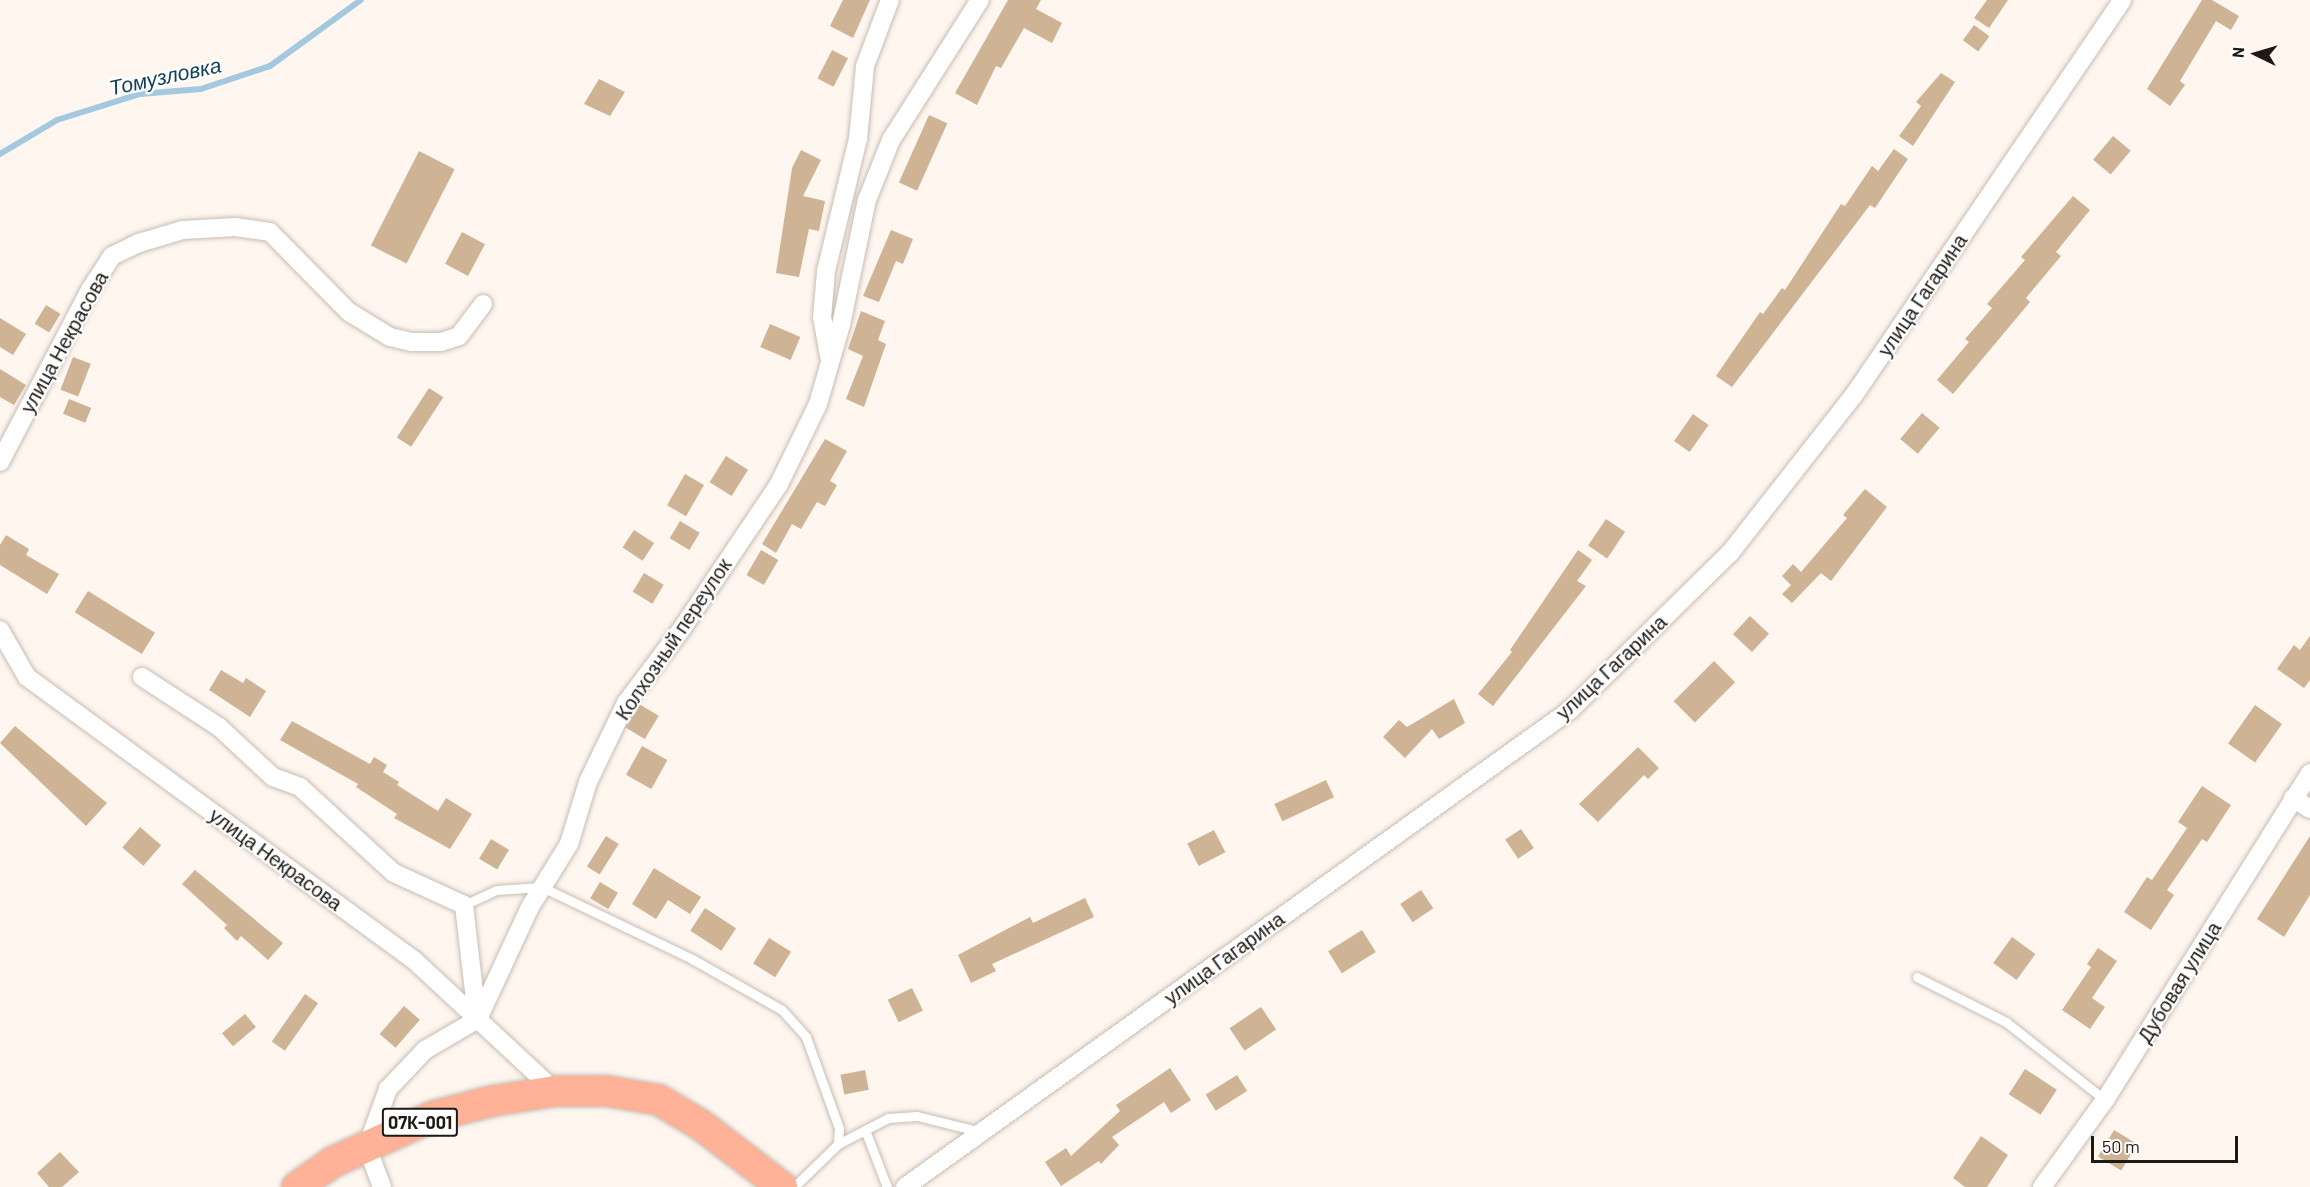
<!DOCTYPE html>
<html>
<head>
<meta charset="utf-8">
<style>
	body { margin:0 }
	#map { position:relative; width:2310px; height:1187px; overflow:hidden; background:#fef6ef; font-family:Barlow,sans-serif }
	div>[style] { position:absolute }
	.stream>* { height:6px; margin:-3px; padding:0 3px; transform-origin:3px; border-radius:3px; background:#a3c8e0 }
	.building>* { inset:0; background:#ceb494; transform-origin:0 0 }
	.roads { filter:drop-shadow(0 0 2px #c9bcb2) drop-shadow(0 0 2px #c9bcb2) }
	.lane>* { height:9px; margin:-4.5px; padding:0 4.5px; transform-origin:4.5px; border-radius:4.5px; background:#fff }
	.street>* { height:18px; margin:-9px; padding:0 9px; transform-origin:9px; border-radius:9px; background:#fff }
	.primary>* { height:30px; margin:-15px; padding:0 15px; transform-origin:15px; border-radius:15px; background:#ffb298 }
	span { translate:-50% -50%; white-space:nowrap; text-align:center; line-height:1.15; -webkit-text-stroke:4.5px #fff; paint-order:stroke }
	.shield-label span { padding:2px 4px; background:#fff; border:2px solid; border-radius:4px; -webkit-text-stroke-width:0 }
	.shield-label { font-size:18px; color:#1d1915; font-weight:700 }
	.street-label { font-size:20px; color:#1d1915 }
	.water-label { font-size:21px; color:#114059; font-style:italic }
	.north { position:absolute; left:2226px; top:24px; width:60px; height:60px; -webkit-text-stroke:4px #fff; paint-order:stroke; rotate:275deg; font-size:16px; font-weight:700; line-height:24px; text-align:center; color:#1d1915 }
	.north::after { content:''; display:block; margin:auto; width:21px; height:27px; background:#1d1915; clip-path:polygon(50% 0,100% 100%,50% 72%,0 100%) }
	.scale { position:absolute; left:2091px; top:1136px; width:147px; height:27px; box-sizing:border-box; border:3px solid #1d1915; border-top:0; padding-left:8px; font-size:18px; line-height:21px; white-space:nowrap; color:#1d1915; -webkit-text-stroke:4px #fff; paint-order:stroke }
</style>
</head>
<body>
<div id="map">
	<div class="stream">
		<div style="left:0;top:154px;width:66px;rotate:-30.8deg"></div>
		<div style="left:57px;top:120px;width:87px;rotate:-17.4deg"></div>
		<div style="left:140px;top:94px;width:61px;rotate:-4.7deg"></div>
		<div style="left:201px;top:89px;width:73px;rotate:-18.4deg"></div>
		<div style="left:270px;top:66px;width:112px;rotate:-36deg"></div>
	</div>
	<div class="building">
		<div style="clip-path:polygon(843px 0,870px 0,853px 38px,830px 26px)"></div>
		<div style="clip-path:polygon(1008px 0,1041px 0,1036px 9px,1062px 23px,1052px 43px,1024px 28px,1001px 68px,996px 66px,977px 105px,955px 93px)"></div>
		<div style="clip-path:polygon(1987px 0,2008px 0,1989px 28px,1974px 18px)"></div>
		<div style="clip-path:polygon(2202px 0,2212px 0,2239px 16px,2231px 30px,2216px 21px,2180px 81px,2185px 85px,2170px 106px,2147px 89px)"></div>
		<div style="left:1974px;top:25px;width:19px;height:19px;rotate:36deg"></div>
		<div style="left:832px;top:50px;width:18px;height:32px;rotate:27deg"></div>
		<div style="clip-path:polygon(1941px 73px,1955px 82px,1913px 146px,1899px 136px,1921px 106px,1916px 102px)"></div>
		<div style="clip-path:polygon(599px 79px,625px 92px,610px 116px,584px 104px)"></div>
		<div style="left:929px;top:115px;width:20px;height:74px;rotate:24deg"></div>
		<div style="left:2113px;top:136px;width:23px;height:31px;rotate:40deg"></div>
		<div style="clip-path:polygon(1894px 149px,1908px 159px,1875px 208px,1870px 205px,1732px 387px,1716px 376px,1760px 312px,1763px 314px,1782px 288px,1785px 290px,1841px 204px,1845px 206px,1872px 166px,1878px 171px)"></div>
		<div style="clip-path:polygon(801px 150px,821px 160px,803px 196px,825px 201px,819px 231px,809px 229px,799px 277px,776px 273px,792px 168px)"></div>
		<div style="left:419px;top:151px;width:40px;height:106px;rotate:27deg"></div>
		<div style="clip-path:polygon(2073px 196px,2090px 210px,2056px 252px,2061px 256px,2026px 298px,2030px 302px,1953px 394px,1937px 380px,1969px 342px,1965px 339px,1992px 308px,1987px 304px,2025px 260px,2021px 257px)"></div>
		<div style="clip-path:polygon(891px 230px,913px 239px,903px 264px,896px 261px,879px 302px,863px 296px)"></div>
		<div style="left:462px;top:232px;width:26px;height:36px;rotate:28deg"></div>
		<div style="left:46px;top:305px;width:17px;height:22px;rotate:31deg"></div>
		<div style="clip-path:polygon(861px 311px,885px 321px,878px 340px,886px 344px,864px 407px,846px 399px,863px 356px,848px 349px)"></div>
		<div style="clip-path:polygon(0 318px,26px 334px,13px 355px,0 347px)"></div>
		<div style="left:770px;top:324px;width:33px;height:25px;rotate:23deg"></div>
		<div style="left:73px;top:357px;width:19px;height:35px;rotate:21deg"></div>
		<div style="clip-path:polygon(0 369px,26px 385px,14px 405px,0 397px)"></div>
		<div style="left:429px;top:388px;width:17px;height:59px;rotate:33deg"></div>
		<div style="left:69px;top:399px;width:24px;height:16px;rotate:22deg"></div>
		<div style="left:1922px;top:413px;width:23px;height:34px;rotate:40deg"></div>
		<div style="left:1693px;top:414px;width:19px;height:33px;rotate:35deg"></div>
		<div style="clip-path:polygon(825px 439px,847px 451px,830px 481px,837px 485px,825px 506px,817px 502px,801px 529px,792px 524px,776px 553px,762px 544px)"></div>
		<div style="left:726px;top:456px;width:26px;height:31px;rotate:32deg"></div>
		<div style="left:685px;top:474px;width:22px;height:36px;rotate:30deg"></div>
		<div style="clip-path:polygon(1865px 489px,1887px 507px,1831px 581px,1821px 573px,1792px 603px,1782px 594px,1791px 585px,1782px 576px,1793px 564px,1801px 572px,1847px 518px,1843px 515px)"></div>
		<div style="left:1606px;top:519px;width:23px;height:32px;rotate:34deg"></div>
		<div style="left:680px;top:521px;width:23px;height:20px;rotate:31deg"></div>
		<div style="left:634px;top:530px;width:24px;height:21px;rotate:33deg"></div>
		<div style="clip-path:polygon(6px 535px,29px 549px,26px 555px,59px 574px,47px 594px,0 565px,0 545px)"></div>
		<div style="left:761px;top:550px;width:20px;height:29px;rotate:30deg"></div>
		<div style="clip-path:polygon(1578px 550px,1592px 560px,1577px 581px,1586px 586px,1493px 706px,1478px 694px,1512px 652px,1510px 650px)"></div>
		<div style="left:644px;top:573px;width:23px;height:22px;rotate:31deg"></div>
		<div style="left:88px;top:591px;width:79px;height:25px;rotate:32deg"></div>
		<div style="left:1750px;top:616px;width:26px;height:25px;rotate:43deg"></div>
		<div style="clip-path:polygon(2310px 636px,2310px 680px,2304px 688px,2277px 669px,2294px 645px,2300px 650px)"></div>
		<div style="left:1714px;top:661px;width:30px;height:57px;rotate:45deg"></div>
		<div style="clip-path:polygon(221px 670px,243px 683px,246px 678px,266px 691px,250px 717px,209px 690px)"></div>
		<div style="clip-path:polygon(1454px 699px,1465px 723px,1439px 739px,1432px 729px,1405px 758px,1383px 737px,1399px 720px,1407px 727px)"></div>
		<div style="left:639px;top:704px;width:23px;height:27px;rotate:31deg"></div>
		<div style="left:2255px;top:705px;width:33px;height:47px;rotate:35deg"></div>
		<div style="clip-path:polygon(292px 721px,370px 764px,374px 757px,387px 765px,383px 772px,399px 782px,397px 785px,438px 811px,446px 798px,472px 814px,450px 849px,394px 818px,397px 814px,356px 787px,358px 784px,280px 740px)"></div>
		<div style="clip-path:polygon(15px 726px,107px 803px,86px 826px,0 743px)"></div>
		<div style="left:642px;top:746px;width:29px;height:33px;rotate:29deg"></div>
		<div style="clip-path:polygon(1638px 747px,1659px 768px,1648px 779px,1644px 775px,1598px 822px,1579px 804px)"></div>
		<div style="left:1326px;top:780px;width:19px;height:57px;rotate:65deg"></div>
		<div style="clip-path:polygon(2202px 786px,2231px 805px,2207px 842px,2202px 839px,2167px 890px,2174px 895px,2151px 930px,2124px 912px,2147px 877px,2152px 880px,2187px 828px,2178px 822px)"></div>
		<div style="left:140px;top:827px;width:28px;height:27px;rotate:41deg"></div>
		<div style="left:1521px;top:829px;width:23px;height:19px;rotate:56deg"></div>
		<div style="left:1214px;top:830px;width:25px;height:30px;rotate:63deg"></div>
		<div style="left:606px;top:836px;width:15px;height:36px;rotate:32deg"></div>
		<div style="clip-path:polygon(2310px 836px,2310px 895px,2284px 937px,2257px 919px)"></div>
		<div style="left:491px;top:839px;width:21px;height:23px;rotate:31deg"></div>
		<div style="clip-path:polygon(654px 868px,701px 897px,690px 914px,668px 900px,656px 919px,632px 904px)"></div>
		<div style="clip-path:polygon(195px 870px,283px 943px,268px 960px,241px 936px,237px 941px,224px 928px,227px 925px,182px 884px)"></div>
		<div style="left:600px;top:882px;width:21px;height:19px;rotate:31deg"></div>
		<div style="left:1421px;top:890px;width:22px;height:25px;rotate:56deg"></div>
		<div style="clip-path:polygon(1085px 898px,1094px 917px,992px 964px,996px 971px,971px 983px,958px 955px,1030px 917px,1033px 923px)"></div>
		<div style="left:705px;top:908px;width:37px;height:27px;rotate:33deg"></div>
		<div style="left:1362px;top:930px;width:26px;height:40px;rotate:58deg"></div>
		<div style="left:2012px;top:937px;width:29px;height:32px;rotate:36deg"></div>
		<div style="left:769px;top:938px;width:26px;height:30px;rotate:32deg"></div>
		<div style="clip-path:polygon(2098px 948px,2117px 961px,2092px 998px,2105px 1007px,2090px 1029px,2062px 1010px,2091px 967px,2087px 964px)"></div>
		<div style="left:912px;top:988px;width:25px;height:27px;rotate:64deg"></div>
		<div style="left:305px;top:994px;width:16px;height:58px;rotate:35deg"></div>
		<div style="left:404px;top:1006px;width:21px;height:37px;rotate:41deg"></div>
		<div style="left:1261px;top:1007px;width:27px;height:38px;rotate:56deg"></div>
		<div style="left:245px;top:1014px;width:17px;height:30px;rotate:50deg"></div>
		<div style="clip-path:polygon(1170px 1068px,1191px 1100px,1171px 1113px,1164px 1102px,1112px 1137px,1119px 1145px,1101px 1164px,1099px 1161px,1061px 1186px,1045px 1162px,1066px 1148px,1071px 1156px,1120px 1111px,1116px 1105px)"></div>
		<div style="left:2025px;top:1069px;width:38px;height:30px;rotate:33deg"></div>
		<div style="left:865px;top:1070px;width:20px;height:25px;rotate:79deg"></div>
		<div style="left:1237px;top:1075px;width:19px;height:37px;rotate:58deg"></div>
		<div style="left:2114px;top:1130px;width:27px;height:31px;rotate:31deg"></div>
		<div style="clip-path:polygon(1981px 1136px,2008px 1155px,1987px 1187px,1965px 1187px,1953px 1178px)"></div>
		<div style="clip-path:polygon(60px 1152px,79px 1172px,62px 1187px,49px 1187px,37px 1173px)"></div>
	</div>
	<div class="roads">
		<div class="lane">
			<div style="left:464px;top:905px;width:35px;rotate:-25deg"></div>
			<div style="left:496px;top:890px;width:46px;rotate:-3.7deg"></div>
			<div style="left:542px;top:887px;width:166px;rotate:25.6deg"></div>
			<div style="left:692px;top:959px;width:103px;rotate:29.5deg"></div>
			<div style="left:782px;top:1010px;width:36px;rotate:48deg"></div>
			<div style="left:806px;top:1037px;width:97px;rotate:70.1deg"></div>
			<div style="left:839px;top:1128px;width:16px;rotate:94deg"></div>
			<div style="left:838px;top:1144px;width:62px;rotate:135.7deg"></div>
			<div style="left:1917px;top:977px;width:100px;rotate:26.8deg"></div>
			<div style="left:2006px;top:1022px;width:126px;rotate:38.2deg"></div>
			<div style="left:865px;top:1130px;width:61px;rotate:68.9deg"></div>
			<div style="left:838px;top:1144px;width:56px;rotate:-27.5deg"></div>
			<div style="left:888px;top:1118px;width:29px;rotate:-4deg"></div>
			<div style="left:917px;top:1116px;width:66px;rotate:14deg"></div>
		</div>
		<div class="street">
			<div style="left:829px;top:356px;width:39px;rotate:-100deg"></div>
			<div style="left:822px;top:318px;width:47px;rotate:-85.1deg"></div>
			<div style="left:826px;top:271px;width:136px;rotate:-76.4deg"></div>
			<div style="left:858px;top:139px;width:73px;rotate:-84.5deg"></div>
			<div style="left:865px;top:66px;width:71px;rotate:-69.3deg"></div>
			<div style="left:0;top:462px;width:194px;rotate:-62.4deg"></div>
			<div style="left:90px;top:290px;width:40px;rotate:-57.1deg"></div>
			<div style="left:112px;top:256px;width:30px;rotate:-26deg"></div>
			<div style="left:139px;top:243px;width:46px;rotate:-16.5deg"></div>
			<div style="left:183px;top:230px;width:52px;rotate:-3.3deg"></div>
			<div style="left:235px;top:227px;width:35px;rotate:8deg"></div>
			<div style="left:270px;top:232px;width:112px;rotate:45.4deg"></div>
			<div style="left:349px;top:312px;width:48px;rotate:31.4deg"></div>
			<div style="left:390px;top:337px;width:23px;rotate:13deg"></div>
			<div style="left:412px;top:342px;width:29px"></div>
			<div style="left:441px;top:342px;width:19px;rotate:-18deg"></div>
			<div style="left:459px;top:336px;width:40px;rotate:-53deg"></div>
			<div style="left:0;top:630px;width:54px;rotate:60.1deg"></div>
			<div style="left:27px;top:677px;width:481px;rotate:36.2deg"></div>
			<div style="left:415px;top:961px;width:191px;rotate:42.9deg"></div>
			<div style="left:142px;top:677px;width:92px;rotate:33deg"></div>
			<div style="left:219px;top:727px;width:74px;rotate:42.8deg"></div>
			<div style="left:273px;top:777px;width:29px;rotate:20deg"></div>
			<div style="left:300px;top:787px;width:127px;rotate:42.5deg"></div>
			<div style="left:394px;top:873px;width:77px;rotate:24.6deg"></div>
			<div style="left:464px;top:905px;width:113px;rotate:83.4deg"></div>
			<div style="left:2293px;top:798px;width:20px;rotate:33deg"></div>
			<div style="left:478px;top:1019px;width:123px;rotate:-65.1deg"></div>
			<div style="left:530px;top:907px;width:74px;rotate:-58.2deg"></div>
			<div style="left:569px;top:844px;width:65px;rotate:-73deg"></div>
			<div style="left:588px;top:782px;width:88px;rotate:-64.3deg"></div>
			<div style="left:626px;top:703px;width:95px;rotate:-53.1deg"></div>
			<div style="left:683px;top:627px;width:172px;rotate:-56.1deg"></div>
			<div style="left:779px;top:484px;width:89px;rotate:-64deg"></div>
			<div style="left:818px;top:404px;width:82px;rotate:-73.8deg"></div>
			<div style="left:841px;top:325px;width:128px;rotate:-78.3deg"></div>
			<div style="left:867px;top:200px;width:65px;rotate:-68.2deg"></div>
			<div style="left:891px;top:140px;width:166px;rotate:-57.6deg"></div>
			<div style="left:382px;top:1187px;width:43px;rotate:-110.6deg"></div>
			<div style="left:367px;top:1147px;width:62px;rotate:-70.1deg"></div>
			<div style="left:388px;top:1089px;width:54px;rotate:-46.5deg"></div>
			<div style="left:425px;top:1050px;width:61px;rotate:-30.3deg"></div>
			<div style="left:905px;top:1187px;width:817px;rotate:-35.64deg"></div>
			<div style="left:1569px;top:711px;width:226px;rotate:-44.5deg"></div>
			<div style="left:1730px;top:553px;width:201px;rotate:-51.9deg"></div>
			<div style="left:1854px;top:395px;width:477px;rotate:-55.8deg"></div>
			<div style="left:2042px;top:1187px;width:107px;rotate:-54.1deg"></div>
			<div style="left:2105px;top:1100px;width:386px;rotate:-57.9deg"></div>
		</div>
		<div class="primary">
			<div style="left:297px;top:1187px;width:44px;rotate:-34.8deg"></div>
			<div style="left:333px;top:1162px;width:111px;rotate:-24.5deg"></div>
			<div style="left:434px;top:1116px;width:60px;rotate:-14.5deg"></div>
			<div style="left:492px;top:1101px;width:64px;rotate:-9deg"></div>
			<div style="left:555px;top:1091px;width:52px"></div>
			<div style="left:607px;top:1091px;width:53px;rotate:9.8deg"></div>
			<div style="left:659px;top:1100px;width:49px;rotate:30.8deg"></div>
			<div style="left:701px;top:1125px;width:102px;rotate:37.4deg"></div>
		</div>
	</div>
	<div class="shield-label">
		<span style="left:420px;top:1122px">07К-001</span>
	</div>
	<div class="street-label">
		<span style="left:1922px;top:295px;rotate:-56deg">улица Гагарина</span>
		<span style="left:64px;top:342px;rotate:-61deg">улица Некрасова</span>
		<span style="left:673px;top:639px;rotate:-56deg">Колхозный переулок</span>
		<span style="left:1611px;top:667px;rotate:-43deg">улица Гагарина</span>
		<span style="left:276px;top:859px;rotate:36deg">улица Некрасова</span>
		<span style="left:1224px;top:958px;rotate:-36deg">улица Гагарина</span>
		<span style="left:2179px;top:982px;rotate:-58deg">Дубовая улица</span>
	</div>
	<div class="water-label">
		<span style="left:165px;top:76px;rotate:-12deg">Томузловка</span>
	</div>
	<div class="north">N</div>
	<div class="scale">50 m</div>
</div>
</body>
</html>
